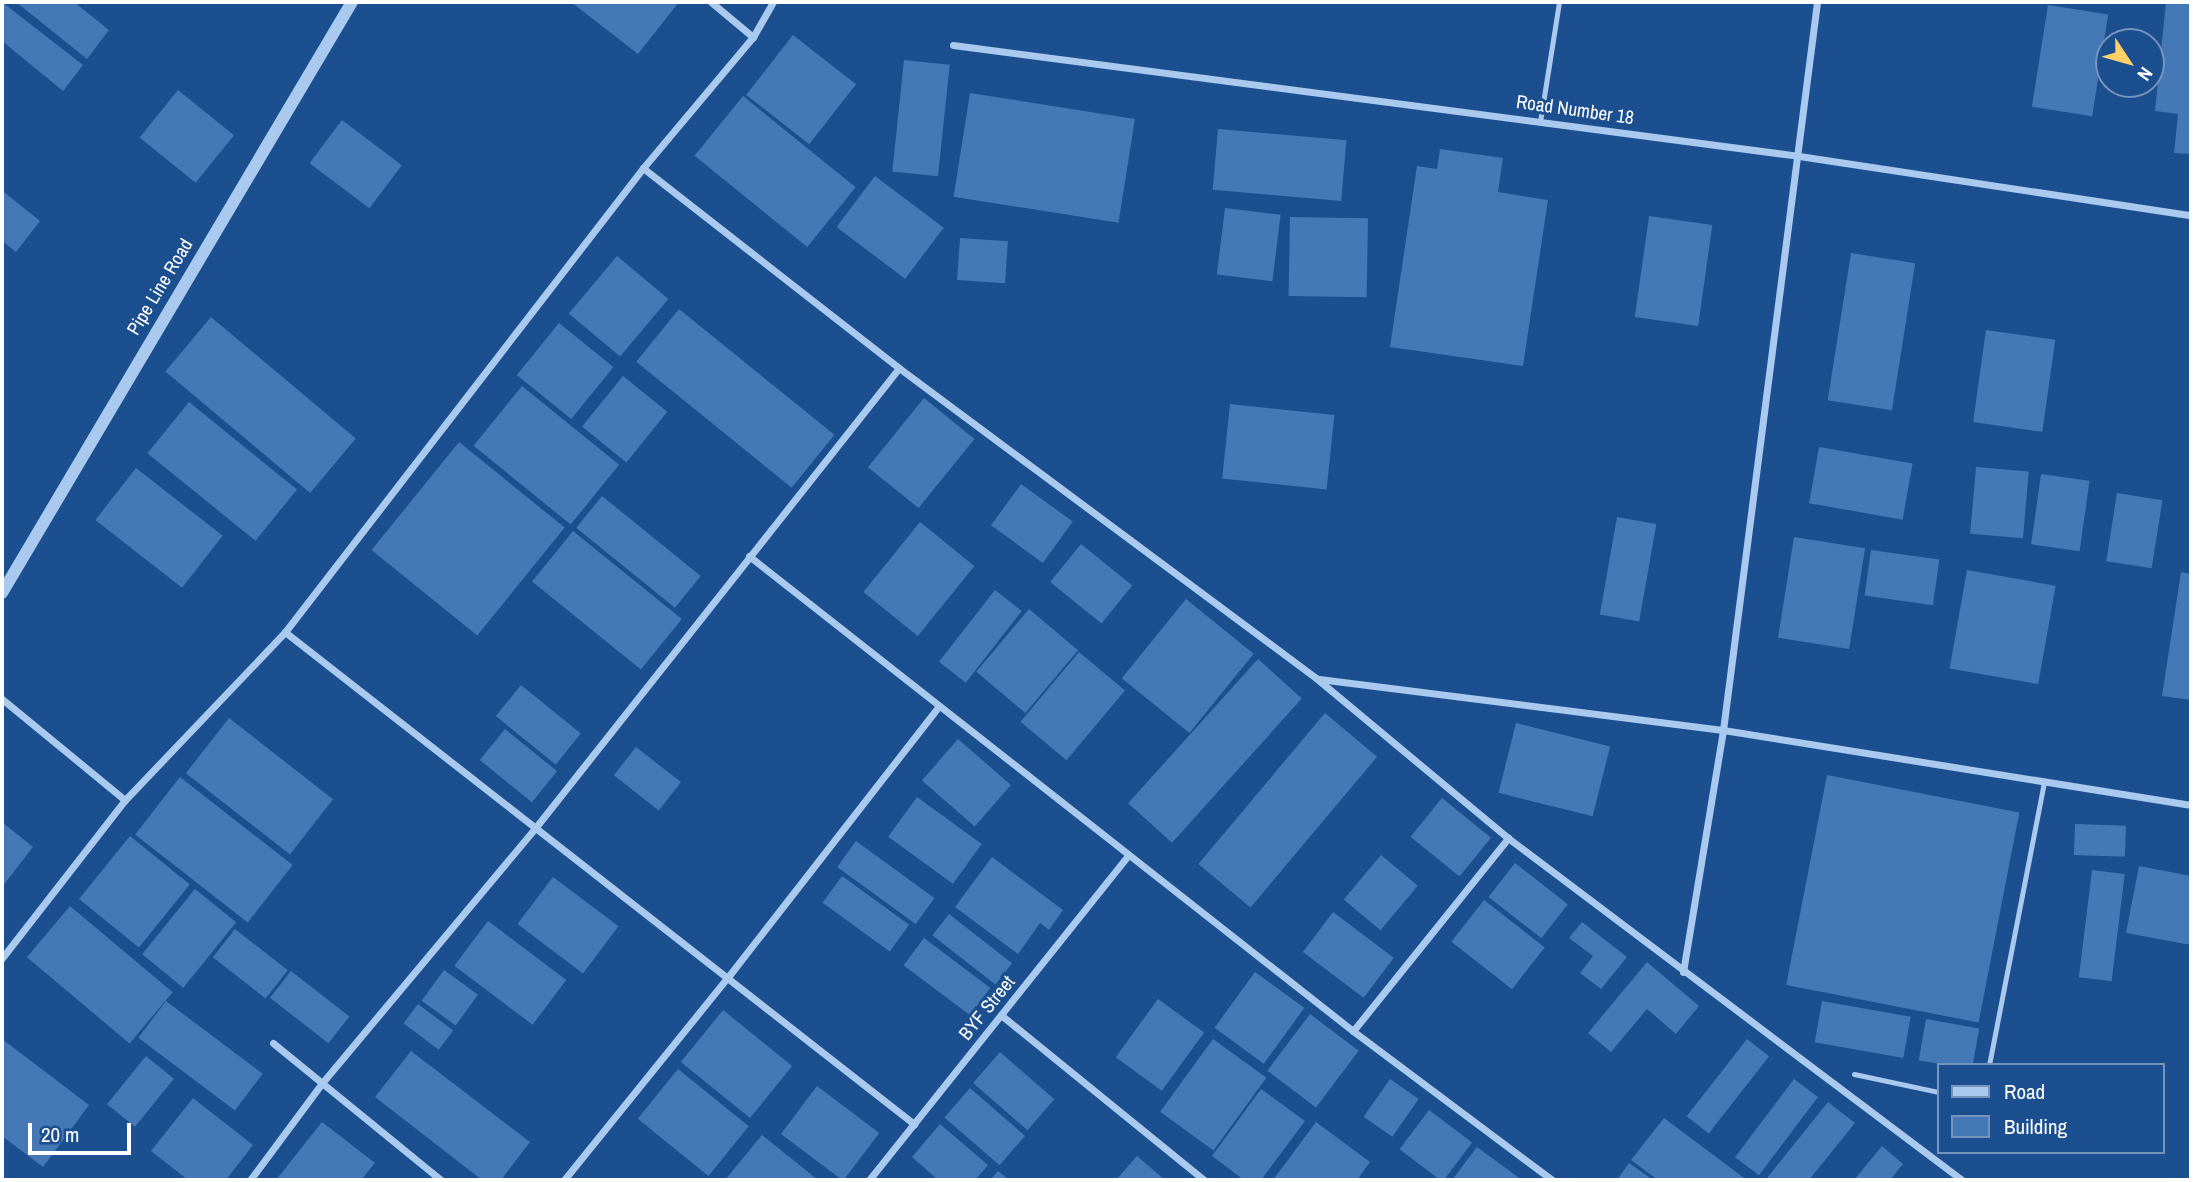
<!DOCTYPE html>
<html>
<head>
<meta charset="utf-8">
<style>
	body { margin:0 }
	#map { position:relative; width:2193px; height:1182px; overflow:hidden; background:#1b4f8f; font-family:"Archivo Narrow",sans-serif }
	div>[style] { position:absolute }
	.building>* { inset:0; background:#4478b7; transform-origin:0 0 }
	.service>* { height:5px; margin:-2.5px; padding:0 2.5px; transform-origin:2.5px; border-radius:2.5px; background:#a9c9ee }
	.minor>* { height:7px; margin:-3.5px; padding:0 3.5px; transform-origin:3.5px; border-radius:3.5px; background:#a9c9ee }
	.tertiary>* { height:12px; margin:-6px; padding:0 6px; transform-origin:6px; border-radius:6px; background:#a9c9ee }
	span { translate:-50% -50%; white-space:nowrap; text-align:center; line-height:1.15; -webkit-text-stroke:6px #1b4f8f; paint-order:stroke }
	.street-label { font-size:19px; color:#fff }
	.frame { position:absolute; inset:0; border:4px solid #fff; pointer-events:none }
	.legend { position:absolute; left:1937px; top:1063px; width:228px; height:91px; box-sizing:border-box; background:#1b4f8f; border:2px solid #7695bc; margin:0; padding:9px 12px; list-style:none; font-size:21px; color:#fff }
	.legend li { display:flex; align-items:center; gap:14px; height:35px }
	.legend b { width:35px; border:2px solid #7695bc }
	.north { position:absolute; left:2095px; top:28px; width:70px; height:70px; box-sizing:border-box; background:#1b4f8f; border:2px solid #7695bc; border-radius:50%; rotate:126deg; font-size:19px; font-weight:700; line-height:28px; text-align:center; color:#fff }
	.north::after { content:''; display:block; margin:auto; width:24px; height:32px; background:#ffd166; clip-path:polygon(50% 0,100% 100%,50% 72%,0 100%) }
	.scale { position:absolute; left:28px; top:1123px; width:103px; height:32px; box-sizing:border-box; border:4px solid #fff; border-top:0; padding-left:9px; font-size:21px; line-height:24px; white-space:nowrap; color:#fff; -webkit-text-stroke:5px #1b4f8f; paint-order:stroke }
</style>
</head>
<body>
<div id="map">
	<div class="building">
		<div style="clip-path:polygon(2px 2px,83px 65px,63px 91px,2px 41px)"></div>
		<div style="clip-path:polygon(16px 2px,74px 2px,109px 30px,87px 59px)"></div>
		<div style="clip-path:polygon(571px 2px,679px 2px,638px 54px)"></div>
		<div style="clip-path:polygon(2166px 2px,2191px 2px,2191px 154px,2174px 153px,2178px 114px,2155px 111px)"></div>
		<div style="left:2048px;top:5px;width:61px;height:103px;rotate:9deg"></div>
		<div style="left:793px;top:35px;width:80px;height:76px;rotate:38deg"></div>
		<div style="left:904px;top:60px;width:46px;height:112px;rotate:6deg"></div>
		<div style="left:178px;top:90px;width:72px;height:61px;rotate:39deg"></div>
		<div style="left:970px;top:93px;width:167px;height:105px;rotate:9deg"></div>
		<div style="left:743px;top:96px;width:145px;height:77px;rotate:39deg"></div>
		<div style="left:342px;top:120px;width:75px;height:54px;rotate:37deg"></div>
		<div style="left:1218px;top:129px;width:129px;height:61px;rotate:5deg"></div>
		<div style="clip-path:polygon(1440px 149px,1503px 158px,1498px 192px,1548px 200px,1523px 366px,1390px 347px,1417px 166px,1437px 169px)"></div>
		<div style="left:875px;top:176px;width:86px;height:64px;rotate:37deg"></div>
		<div style="clip-path:polygon(4px 192px,40px 221px,16px 252px,2px 241px)"></div>
		<div style="left:1225px;top:208px;width:56px;height:67px;rotate:7deg"></div>
		<div style="left:1649px;top:216px;width:64px;height:102px;rotate:8deg"></div>
		<div style="left:1290px;top:217px;width:78px;height:79px;rotate:1deg"></div>
		<div style="left:960px;top:238px;width:48px;height:42px;rotate:4deg"></div>
		<div style="left:1851px;top:253px;width:65px;height:149px;rotate:9deg"></div>
		<div style="left:617px;top:256px;width:67px;height:75px;rotate:40deg"></div>
		<div style="left:679px;top:309px;width:200px;height:68px;rotate:39deg"></div>
		<div style="left:211px;top:317px;width:189px;height:71px;rotate:40deg"></div>
		<div style="left:559px;top:323px;width:70px;height:67px;rotate:39deg"></div>
		<div style="left:1986px;top:330px;width:70px;height:93px;rotate:8deg"></div>
		<div style="left:623px;top:376px;width:57px;height:65px;rotate:39deg"></div>
		<div style="left:522px;top:386px;width:125px;height:77px;rotate:39deg"></div>
		<div style="left:924px;top:398px;width:65px;height:89px;rotate:39deg"></div>
		<div style="left:189px;top:402px;width:139px;height:66px;rotate:39deg"></div>
		<div style="left:1230px;top:404px;width:105px;height:75px;rotate:6deg"></div>
		<div style="left:459px;top:442px;width:136px;height:139px;rotate:39deg"></div>
		<div style="left:1819px;top:447px;width:95px;height:57px;rotate:10deg"></div>
		<div style="left:1976px;top:467px;width:53px;height:67px;rotate:5deg"></div>
		<div style="left:136px;top:468px;width:110px;height:66px;rotate:38deg"></div>
		<div style="left:2041px;top:474px;width:49px;height:71px;rotate:8deg"></div>
		<div style="left:1021px;top:484px;width:64px;height:51px;rotate:36deg"></div>
		<div style="left:2117px;top:493px;width:46px;height:69px;rotate:9deg"></div>
		<div style="left:602px;top:496px;width:127px;height:41px;rotate:39deg"></div>
		<div style="left:1617px;top:517px;width:40px;height:99px;rotate:10deg"></div>
		<div style="left:920px;top:522px;width:70px;height:90px;rotate:39deg"></div>
		<div style="left:573px;top:531px;width:140px;height:65px;rotate:39deg"></div>
		<div style="left:1794px;top:537px;width:72px;height:102px;rotate:9deg"></div>
		<div style="left:1081px;top:544px;width:66px;height:49px;rotate:39deg"></div>
		<div style="left:1871px;top:550px;width:69px;height:46px;rotate:8deg"></div>
		<div style="left:1967px;top:570px;width:90px;height:100px;rotate:10deg"></div>
		<div style="clip-path:polygon(2181px 572px,2191px 574px,2191px 700px,2162px 696px)"></div>
		<div style="left:995px;top:590px;width:34px;height:91px;rotate:38deg"></div>
		<div style="left:1186px;top:599px;width:87px;height:102px;rotate:39deg"></div>
		<div style="left:1029px;top:609px;width:64px;height:82px;rotate:40deg"></div>
		<div style="left:1079px;top:652px;width:60px;height:91px;rotate:40deg"></div>
		<div style="left:1258px;top:659px;width:59px;height:194px;rotate:42deg"></div>
		<div style="left:521px;top:685px;width:77px;height:40px;rotate:39deg"></div>
		<div style="left:1325px;top:713px;width:68px;height:197px;rotate:40deg"></div>
		<div style="left:229px;top:718px;width:132px;height:70px;rotate:38deg"></div>
		<div style="left:1516px;top:723px;width:97px;height:72px;rotate:14deg"></div>
		<div style="left:505px;top:729px;width:67px;height:40px;rotate:39deg"></div>
		<div style="left:958px;top:739px;width:70px;height:55px;rotate:41deg"></div>
		<div style="left:636px;top:747px;width:57px;height:36px;rotate:38deg"></div>
		<div style="left:1827px;top:775px;width:196px;height:214px;rotate:11deg"></div>
		<div style="left:180px;top:777px;width:143px;height:73px;rotate:38deg"></div>
		<div style="left:917px;top:797px;width:80px;height:49px;rotate:36deg"></div>
		<div style="left:1442px;top:798px;width:63px;height:50px;rotate:39deg"></div>
		<div style="clip-path:polygon(2px 822px,33px 847px,2px 887px)"></div>
		<div style="left:2075px;top:824px;width:51px;height:31px;rotate:2deg"></div>
		<div style="left:130px;top:836px;width:77px;height:81px;rotate:39deg"></div>
		<div style="left:856px;top:841px;width:97px;height:32px;rotate:36deg"></div>
		<div style="left:1381px;top:855px;width:48px;height:58px;rotate:40deg"></div>
		<div style="clip-path:polygon(992px 857px,1063px 910px,1049px 930px,1040px 923px,1018px 954px,955px 907px)"></div>
		<div style="left:1515px;top:863px;width:67px;height:43px;rotate:38deg"></div>
		<div style="clip-path:polygon(2139px 866px,2191px 876px,2191px 945px,2126px 933px)"></div>
		<div style="left:2092px;top:870px;width:33px;height:108px;rotate:7deg"></div>
		<div style="left:842px;top:876px;width:83px;height:33px;rotate:36deg"></div>
		<div style="left:553px;top:877px;width:82px;height:59px;rotate:37deg"></div>
		<div style="left:195px;top:889px;width:53px;height:84px;rotate:39deg"></div>
		<div style="left:1484px;top:900px;width:77px;height:53px;rotate:38deg"></div>
		<div style="left:70px;top:906px;width:134px;height:67px;rotate:40deg"></div>
		<div style="left:1333px;top:912px;width:76px;height:50px;rotate:37deg"></div>
		<div style="left:949px;top:914px;width:80px;height:27px;rotate:38deg"></div>
		<div style="left:488px;top:921px;width:98px;height:56px;rotate:37deg"></div>
		<div style="clip-path:polygon(1582px 922px,1627px 957px,1601px 989px,1580px 973px,1593px 956px,1569px 938px)"></div>
		<div style="left:235px;top:929px;width:67px;height:36px;rotate:38deg"></div>
		<div style="left:924px;top:938px;width:83px;height:34px;rotate:37deg"></div>
		<div style="clip-path:polygon(1647px 962px,1699px 1006px,1676px 1034px,1647px 1009px,1611px 1052px,1588px 1033px)"></div>
		<div style="left:444px;top:970px;width:42px;height:38px;rotate:36deg"></div>
		<div style="left:291px;top:971px;width:74px;height:34px;rotate:38deg"></div>
		<div style="left:1255px;top:972px;width:61px;height:69px;rotate:36deg"></div>
		<div style="left:1158px;top:999px;width:57px;height:72px;rotate:36deg"></div>
		<div style="left:166px;top:1001px;width:121px;height:46px;rotate:37deg"></div>
		<div style="left:1822px;top:1001px;width:90px;height:42px;rotate:10deg"></div>
		<div style="left:418px;top:1004px;width:44px;height:24px;rotate:37deg"></div>
		<div style="left:723px;top:1010px;width:89px;height:67px;rotate:39deg"></div>
		<div style="left:1310px;top:1014px;width:61px;height:71px;rotate:37deg"></div>
		<div style="left:1926px;top:1019px;width:54px;height:42px;rotate:10deg"></div>
		<div style="clip-path:polygon(2px 1039px,89px 1105px,43px 1167px,2px 1136px)"></div>
		<div style="left:1213px;top:1039px;width:66px;height:90px;rotate:36deg"></div>
		<div style="left:1747px;top:1039px;width:28px;height:98px;rotate:38deg"></div>
		<div style="clip-path:polygon(411px 1051px,530px 1142px,501px 1180px,482px 1180px,375px 1097px)"></div>
		<div style="left:1000px;top:1052px;width:72px;height:41px;rotate:41deg"></div>
		<div style="left:146px;top:1056px;width:36px;height:62px;rotate:39deg"></div>
		<div style="left:678px;top:1069px;width:91px;height:64px;rotate:39deg"></div>
		<div style="left:1390px;top:1079px;width:35px;height:46px;rotate:35deg"></div>
		<div style="left:1794px;top:1079px;width:30px;height:98px;rotate:37deg"></div>
		<div style="left:817px;top:1086px;width:78px;height:60px;rotate:37deg"></div>
		<div style="left:970px;top:1088px;width:73px;height:39px;rotate:41deg"></div>
		<div style="clip-path:polygon(1261px 1089px,1305px 1121px,1261px 1180px,1244px 1180px,1212px 1156px)"></div>
		<div style="clip-path:polygon(193px 1098px,253px 1145px,226px 1180px,188px 1180px,151px 1151px)"></div>
		<div style="clip-path:polygon(1828px 1102px,1855px 1123px,1809px 1180px,1769px 1180px,1767px 1178px)"></div>
		<div style="left:1429px;top:1110px;width:54px;height:49px;rotate:37deg"></div>
		<div style="clip-path:polygon(1664px 1118px,1747px 1180px,1658px 1180px,1631px 1160px)"></div>
		<div style="clip-path:polygon(322px 1122px,375px 1163px,361px 1180px,276px 1180px)"></div>
		<div style="clip-path:polygon(1316px 1122px,1370px 1162px,1357px 1180px,1273px 1180px)"></div>
		<div style="clip-path:polygon(940px 1124px,988px 1165px,975px 1180px,938px 1180px,912px 1157px)"></div>
		<div style="clip-path:polygon(762px 1135px,818px 1180px,725px 1180px)"></div>
		<div style="clip-path:polygon(1882px 1146px,1903px 1164px,1890px 1180px,1854px 1180px)"></div>
		<div style="clip-path:polygon(1477px 1147px,1522px 1180px,1452px 1180px)"></div>
		<div style="clip-path:polygon(1137px 1156px,1165px 1180px,1116px 1180px)"></div>
		<div style="clip-path:polygon(1629px 1163px,1653px 1180px,1617px 1180px)"></div>
		<div style="clip-path:polygon(998px 1171px,1009px 1180px,990px 1180px)"></div>
	</div>
	<div class="service">
		<div style="left:1540px;top:122px;width:121px;rotate:-81deg"></div>
		<div style="left:1989px;top:1065px;width:289px;rotate:-79deg"></div>
		<div style="left:1854px;top:1074px;width:87px;rotate:12deg"></div>
	</div>
	<div class="minor">
		<div style="left:711px;top:2px;width:55px;rotate:39.8deg"></div>
		<div style="left:953px;top:45px;width:853px;rotate:7.47deg"></div>
		<div style="left:1799px;top:156px;width:396px;rotate:8.6deg"></div>
		<div style="left:643px;top:168px;width:325px;rotate:38deg"></div>
		<div style="left:899px;top:368px;width:520px;rotate:36.63deg"></div>
		<div style="left:1316px;top:678px;width:250px;rotate:39.8deg"></div>
		<div style="left:1508px;top:838px;width:568px;rotate:36.99deg"></div>
		<div style="left:749px;top:556px;width:768px;rotate:38.18deg"></div>
		<div style="left:1353px;top:1031px;width:249px;rotate:36.8deg"></div>
		<div style="left:285px;top:632px;width:799px;rotate:38.03deg"></div>
		<div style="left:1319px;top:679px;width:407px;rotate:7.2deg"></div>
		<div style="left:1723px;top:730px;width:474px;rotate:9.1deg"></div>
		<div style="left:2px;top:699px;width:159px;rotate:39.4deg"></div>
		<div style="left:2px;top:958px;width:200px;rotate:-52.1deg"></div>
		<div style="left:125px;top:800px;width:232px;rotate:-46.4deg"></div>
		<div style="left:285px;top:632px;width:586px;rotate:-52.35deg"></div>
		<div style="left:643px;top:168px;width:171px;rotate:-50deg"></div>
		<div style="left:753px;top:37px;width:40px;rotate:-60.3deg"></div>
		<div style="left:1683px;top:972px;width:245px;rotate:-80.6deg"></div>
		<div style="left:1723px;top:730px;width:734px;rotate:-82.64deg"></div>
		<div style="left:1001px;top:1015px;width:262px;rotate:39.1deg"></div>
		<div style="left:1353px;top:1031px;width:248px;rotate:-51.2deg"></div>
		<div style="left:273px;top:1043px;width:217px;rotate:39.2deg"></div>
		<div style="left:250px;top:1180px;width:121px;rotate:-53.4deg"></div>
		<div style="left:322px;top:1083px;width:334px;rotate:-50.1deg"></div>
		<div style="left:536px;top:827px;width:585px;rotate:-51.66deg"></div>
		<div style="left:564px;top:1180px;width:261px;rotate:-51.1deg"></div>
		<div style="left:728px;top:977px;width:343px;rotate:-52.1deg"></div>
		<div style="left:869px;top:1180px;width:416px;rotate:-51.4deg"></div>
	</div>
	<div class="tertiary">
		<div style="left:2px;top:593px;width:687px;rotate:-59.37deg"></div>
	</div>
	<div class="street-label">
		<span style="left:1575px;top:110px;rotate:8deg">Road Number 18</span>
		<span style="left:160px;top:287px;rotate:-59deg">Pipe Line Road</span>
		<span style="left:987px;top:1008px;rotate:-51deg">BYF Street</span>
	</div>
	<div class="frame"></div>
	<ul class="legend">
	<li><b style="height:9px;background:#a9c9ee"></b>Road</li>
	<li><b style="height:19px;background:#4478b7"></b>Building</li>
	</ul>
	<div class="north">N</div>
	<div class="scale">20 m</div>
</div>
</body>
</html>
